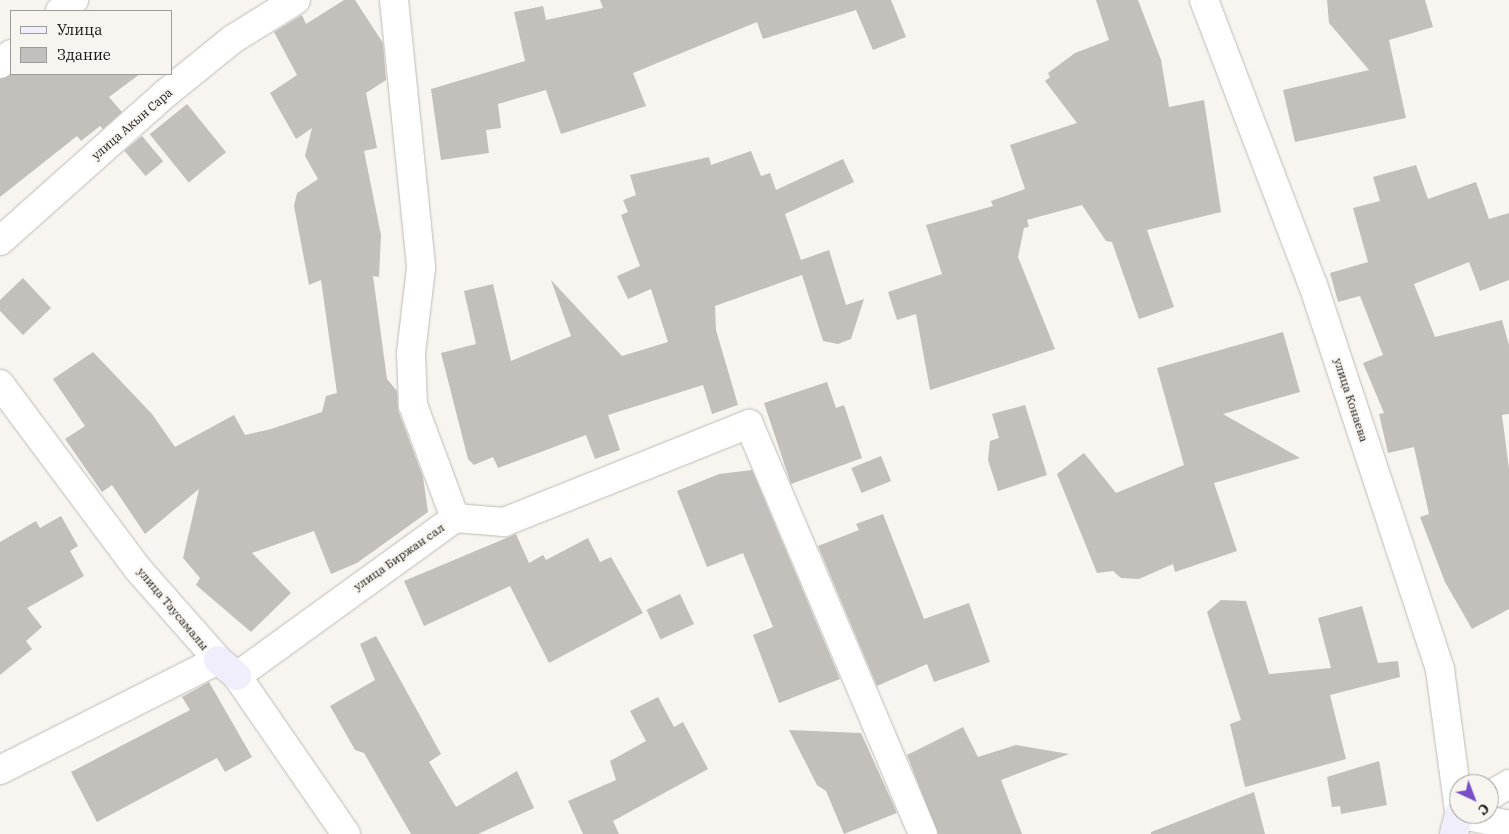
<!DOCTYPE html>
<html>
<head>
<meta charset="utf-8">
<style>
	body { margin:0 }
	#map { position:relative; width:1509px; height:834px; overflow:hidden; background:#f8f4f0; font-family:"IBM Plex Serif",serif }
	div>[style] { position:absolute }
	.building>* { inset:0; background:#c3bfbb; transform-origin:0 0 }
	.roads { filter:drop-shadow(0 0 1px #bebbb7) drop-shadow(0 0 1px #bebbb7) }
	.street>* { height:28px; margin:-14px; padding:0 14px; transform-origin:14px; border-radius:14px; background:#fff }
	.secondary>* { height:28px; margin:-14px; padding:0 14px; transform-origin:14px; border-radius:14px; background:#f0edfc }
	span { translate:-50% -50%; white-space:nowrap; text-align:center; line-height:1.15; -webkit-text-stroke:4px #f8f4f0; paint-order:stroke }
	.street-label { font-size:12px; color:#171614 }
	.legend { position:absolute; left:10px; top:10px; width:162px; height:65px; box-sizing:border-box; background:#f8f4f0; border:1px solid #9e9b98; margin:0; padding:6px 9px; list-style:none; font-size:15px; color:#171614 }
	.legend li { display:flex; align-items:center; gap:10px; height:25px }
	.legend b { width:25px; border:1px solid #9e9b98 }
	.north { position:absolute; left:1449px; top:774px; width:50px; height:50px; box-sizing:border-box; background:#f8f4f0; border:1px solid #9e9b98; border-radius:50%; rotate:137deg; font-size:14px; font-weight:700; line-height:20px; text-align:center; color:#171614 }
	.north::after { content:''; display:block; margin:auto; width:18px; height:22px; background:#774fc8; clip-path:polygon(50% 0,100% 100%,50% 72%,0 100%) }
</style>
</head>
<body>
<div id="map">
	<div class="building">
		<div style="clip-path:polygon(344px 0,355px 0,383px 43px,386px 80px,366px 93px,377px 148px,364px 151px,381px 235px,379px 277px,373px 276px,387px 379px,397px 391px,398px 410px,423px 477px,428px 512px,357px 563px,331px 574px,314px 531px,252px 553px,291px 593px,251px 632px,196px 585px,200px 578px,183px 558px,199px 489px,145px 534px,112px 485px,102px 492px,65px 439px,85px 426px,53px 379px,93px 352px,152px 414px,175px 447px,234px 415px,245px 435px,271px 429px,322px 412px,326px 396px,337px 393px,321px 280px,309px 285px,294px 206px,297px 193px,318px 179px,305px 156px,312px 128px,296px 139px,270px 93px,297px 75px,274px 32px,302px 15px,306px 24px)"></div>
		<div style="clip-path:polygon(600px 0,891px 0,906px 37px,873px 50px,856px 10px,763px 39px,757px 22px,633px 73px,646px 106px,561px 134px,546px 90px,498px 104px,501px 128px,486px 130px,489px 153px,441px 160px,431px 89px,525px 61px,514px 12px,543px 6px,546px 20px,603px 8px)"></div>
		<div style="clip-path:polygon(1096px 0,1138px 0,1161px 60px,1169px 107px,1204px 100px,1221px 212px,1147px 230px,1174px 307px,1139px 319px,1112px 242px,1106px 241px,1082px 205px,1027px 220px,1029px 227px,1024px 228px,1018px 257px,1055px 349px,930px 390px,916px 314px,897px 320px,888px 292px,942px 274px,926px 225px,993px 206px,991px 201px,1025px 189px,1010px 145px,1077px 123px,1045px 81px,1050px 77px,1048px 73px,1075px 53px,1109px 40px)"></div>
		<div style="clip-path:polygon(1327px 0,1425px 0,1433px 27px,1389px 40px,1406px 118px,1295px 142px,1283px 90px,1369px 70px,1329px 23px)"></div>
		<div style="clip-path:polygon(12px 74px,140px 74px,109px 97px,122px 112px,103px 129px,100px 126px,81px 141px,77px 136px,0 197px,0 79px)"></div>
		<div style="left:187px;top:104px;width:62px;height:48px;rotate:51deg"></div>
		<div style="left:142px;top:136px;width:33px;height:23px;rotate:50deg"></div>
		<div style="clip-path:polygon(751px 151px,761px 176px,770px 173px,776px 190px,843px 159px,854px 182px,785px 214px,801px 260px,829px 250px,846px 305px,864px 299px,851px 339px,838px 344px,823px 341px,802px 275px,715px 306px,716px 330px,738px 405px,712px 414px,703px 385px,608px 415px,620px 450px,595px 459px,586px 435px,498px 468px,493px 457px,474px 465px,468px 459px,441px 353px,476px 344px,464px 291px,493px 284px,511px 361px,571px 336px,551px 280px,622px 356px,668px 342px,651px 289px,628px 299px,617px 276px,640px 266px,621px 215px,628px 212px,623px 200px,636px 195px,630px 175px,709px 157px,711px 165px)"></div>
		<div style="clip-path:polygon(1416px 165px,1428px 199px,1476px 182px,1489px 219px,1509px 213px,1509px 280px,1480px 291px,1469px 262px,1414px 284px,1435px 337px,1502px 320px,1509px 345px,1509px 414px,1502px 415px,1509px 469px,1509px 609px,1472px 629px,1445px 582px,1420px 517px,1429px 514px,1414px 447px,1388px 453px,1379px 414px,1384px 413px,1363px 363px,1383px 355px,1360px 296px,1338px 302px,1330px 273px,1368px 262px,1353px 208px,1380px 201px,1373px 177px)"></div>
		<div style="clip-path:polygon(23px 278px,51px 308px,23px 335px,0 311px,0 300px)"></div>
		<div style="clip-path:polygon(1283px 332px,1300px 392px,1223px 414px,1300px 458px,1214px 483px,1237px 551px,1175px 572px,1173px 564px,1139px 579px,1121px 578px,1113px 571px,1097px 573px,1057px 474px,1084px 453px,1116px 493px,1184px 465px,1157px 368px)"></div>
		<div style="clip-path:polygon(827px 382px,836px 408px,844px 405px,862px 458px,791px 484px,764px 403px)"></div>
		<div style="clip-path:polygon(1025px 405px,1047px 475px,998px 491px,988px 460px,990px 441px,999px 438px,992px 414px)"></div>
		<div style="left:881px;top:456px;width:27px;height:32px;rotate:68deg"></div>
		<div style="clip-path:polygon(752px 470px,840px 679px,779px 703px,753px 635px,773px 627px,743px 553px,707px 567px,677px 491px,719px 474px)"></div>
		<div style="clip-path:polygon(883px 514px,924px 619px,969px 603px,990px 662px,934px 682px,927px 664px,877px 686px,818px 546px,859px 530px,856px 524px)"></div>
		<div style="clip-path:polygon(61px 516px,78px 546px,70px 551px,84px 576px,27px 608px,42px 627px,26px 641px,32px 649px,0 675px,0 542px,36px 521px,40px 528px)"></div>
		<div style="clip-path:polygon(516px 534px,529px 563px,543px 555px,546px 560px,588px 538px,600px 562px,611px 557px,643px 613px,549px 663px,510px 586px,424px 626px,404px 581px)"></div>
		<div style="left:680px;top:594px;width:33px;height:37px;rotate:65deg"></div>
		<div style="clip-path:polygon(1221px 600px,1246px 601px,1269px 674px,1331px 668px,1318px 618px,1362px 606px,1378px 663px,1398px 661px,1400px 677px,1330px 695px,1346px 759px,1245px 787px,1230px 724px,1241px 720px,1207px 612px)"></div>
		<div style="clip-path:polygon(376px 636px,441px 754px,429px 762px,456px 807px,517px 771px,534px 808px,478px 834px,411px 834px,364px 753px,355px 750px,330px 706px,375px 680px,360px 644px)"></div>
		<div style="clip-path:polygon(209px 682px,252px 757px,225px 772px,217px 758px,97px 822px,71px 772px,190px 710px,182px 697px)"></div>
		<div style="clip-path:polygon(658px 697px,674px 727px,683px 722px,708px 769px,613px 821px,619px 834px,583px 834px,568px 801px,616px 780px,610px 761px,646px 741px,630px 711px)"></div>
		<div style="clip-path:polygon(963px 727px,978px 757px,1016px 745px,1069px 754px,1001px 780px,1022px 834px,938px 834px,907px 755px)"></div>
		<div style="clip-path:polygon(789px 730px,861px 733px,897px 813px,844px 834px,826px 791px,817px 785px)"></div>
		<div style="clip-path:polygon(1379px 761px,1387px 805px,1341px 814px,1340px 806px,1332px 807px,1327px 777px)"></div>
		<div style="clip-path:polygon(1254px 792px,1265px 834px,1151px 834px,1151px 832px)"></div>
	</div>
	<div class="roads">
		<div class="street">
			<div style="left:394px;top:0;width:269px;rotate:84.2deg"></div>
			<div style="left:421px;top:268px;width:86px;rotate:96.7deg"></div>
			<div style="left:411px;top:353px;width:52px;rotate:87.8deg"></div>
			<div style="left:413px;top:405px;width:121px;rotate:69.6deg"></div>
			<div style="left:1204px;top:0;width:305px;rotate:69.1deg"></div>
			<div style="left:1313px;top:285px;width:405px;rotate:71.7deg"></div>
			<div style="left:1440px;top:670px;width:142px;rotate:82.3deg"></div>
			<div style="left:60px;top:11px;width:18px;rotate:-38deg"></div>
			<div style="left:0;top:64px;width:15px;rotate:-42deg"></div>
			<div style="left:0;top:241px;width:221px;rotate:-41.7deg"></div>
			<div style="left:165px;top:94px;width:87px;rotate:-39deg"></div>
			<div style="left:233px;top:39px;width:74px;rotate:-31.8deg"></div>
			<div style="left:0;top:384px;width:229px;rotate:53.3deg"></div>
			<div style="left:137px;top:568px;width:123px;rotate:48.6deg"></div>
			<div style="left:218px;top:660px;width:244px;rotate:153.2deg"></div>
			<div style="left:1489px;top:796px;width:23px;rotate:-31deg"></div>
			<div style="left:1459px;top:814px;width:51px;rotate:12.4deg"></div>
			<div style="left:346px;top:834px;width:192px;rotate:-124.6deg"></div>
			<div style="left:237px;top:676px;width:269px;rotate:-35.9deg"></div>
			<div style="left:455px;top:518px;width:49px;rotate:4.7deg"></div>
			<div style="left:504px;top:522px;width:264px;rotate:-21.8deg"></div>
			<div style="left:749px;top:424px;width:445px;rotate:67deg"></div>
		</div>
		<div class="secondary">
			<div style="left:218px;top:660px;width:25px;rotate:40deg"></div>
			<div style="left:1454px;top:834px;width:21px;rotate:-76deg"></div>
		</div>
	</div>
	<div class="street-label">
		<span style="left:132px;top:124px;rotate:-41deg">улица Акын Сара</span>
		<span style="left:1351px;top:400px;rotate:72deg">улица Конаева</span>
		<span style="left:399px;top:557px;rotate:-35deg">улица Биржан сал</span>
		<span style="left:173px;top:609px;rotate:50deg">улица Таусамалы</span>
	</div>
	<ul class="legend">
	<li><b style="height:6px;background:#f0edfc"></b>Улица</li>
	<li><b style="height:14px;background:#c3bfbb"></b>Здание</li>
	</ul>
	<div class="north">С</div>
</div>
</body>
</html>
